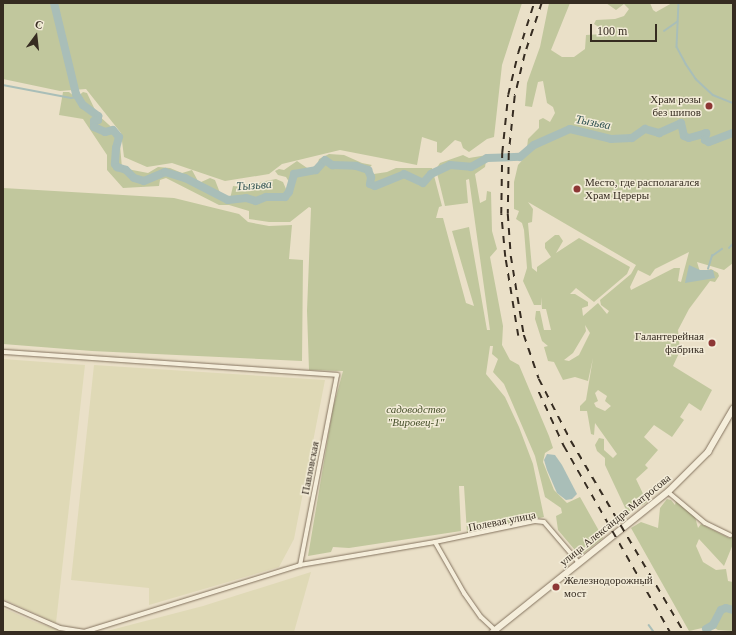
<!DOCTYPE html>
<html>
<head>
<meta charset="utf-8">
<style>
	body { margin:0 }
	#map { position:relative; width:736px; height:635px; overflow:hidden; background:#eae0c8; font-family:Georgia,serif }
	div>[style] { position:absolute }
	.farmland>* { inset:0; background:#dfd9b6 }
	.green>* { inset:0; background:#c1c79d }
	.water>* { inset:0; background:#a9beb8 }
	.stream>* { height:1.5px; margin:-0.75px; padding:0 0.75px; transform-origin:0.75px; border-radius:0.75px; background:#a9beb8 }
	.river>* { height:8px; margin:-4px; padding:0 4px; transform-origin:4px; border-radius:4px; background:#a9beb8 }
	.roads { filter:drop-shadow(0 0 1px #84735f) drop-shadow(0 0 1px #84735f) }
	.minor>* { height:4px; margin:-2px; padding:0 2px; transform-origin:2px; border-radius:2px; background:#f5eedb }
	.secondary>* { height:5.5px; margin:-2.75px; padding:0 2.75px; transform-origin:2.75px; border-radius:2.75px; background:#f5eedb }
	.rail>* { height:1.5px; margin-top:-0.75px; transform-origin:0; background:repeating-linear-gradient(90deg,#362c21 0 7px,transparent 0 14px) }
	.dots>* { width:11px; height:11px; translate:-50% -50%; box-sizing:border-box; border:2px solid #f2ebd7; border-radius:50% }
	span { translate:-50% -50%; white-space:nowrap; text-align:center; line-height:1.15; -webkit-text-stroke:3px #f2ebd7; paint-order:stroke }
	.poi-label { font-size:11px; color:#362c21 }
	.right { translate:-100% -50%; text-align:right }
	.left { translate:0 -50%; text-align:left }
	.park-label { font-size:11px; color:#46502a; font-style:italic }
	.street-label { font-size:11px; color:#362c21 }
	.water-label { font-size:12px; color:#325453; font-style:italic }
	.frame { position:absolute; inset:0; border:4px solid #362c21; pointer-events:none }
	.north { position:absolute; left:16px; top:16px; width:40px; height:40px; -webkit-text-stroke:3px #f2ebd7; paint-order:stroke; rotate:15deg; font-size:11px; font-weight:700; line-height:16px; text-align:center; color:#362c21 }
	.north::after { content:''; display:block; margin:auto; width:14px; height:18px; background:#362c21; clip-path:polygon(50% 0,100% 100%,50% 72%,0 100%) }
	.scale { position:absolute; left:590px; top:24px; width:67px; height:18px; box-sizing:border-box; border:2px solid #362c21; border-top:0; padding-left:5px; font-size:12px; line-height:14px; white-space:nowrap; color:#362c21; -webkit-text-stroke:3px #f2ebd7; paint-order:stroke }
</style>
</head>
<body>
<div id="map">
	<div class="farmland">
		<div style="clip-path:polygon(3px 359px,85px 365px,56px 623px,3px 599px)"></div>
		<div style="clip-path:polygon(94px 365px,325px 380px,294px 539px,279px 567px,149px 605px,149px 588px,71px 580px)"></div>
		<div style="clip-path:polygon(311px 572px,294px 632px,103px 632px,203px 606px)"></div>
		<div style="clip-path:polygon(3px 608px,35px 622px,65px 632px,3px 632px)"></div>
	</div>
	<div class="green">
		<div style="clip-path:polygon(3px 3px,522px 3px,502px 65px,494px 137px,487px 139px,469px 152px,463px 148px,461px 142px,455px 140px,441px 153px,437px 152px,437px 142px,422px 137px,417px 165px,340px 150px,282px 164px,269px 174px,225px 181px,172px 163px,147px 167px,124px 157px,121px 133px,86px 89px,60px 91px,3px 79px)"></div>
		<div style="clip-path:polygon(evenodd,549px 3px,570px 3px,551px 50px,562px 57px,574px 57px,585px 49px,586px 35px,603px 34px,605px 31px,594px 24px,596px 20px,615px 19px,624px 16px,629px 9px,624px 4px,616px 10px,606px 3px,650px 3px,653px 10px,656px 12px,672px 3px,733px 3px,733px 263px,724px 270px,697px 262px,700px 272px,711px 269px,718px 273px,719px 276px,715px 282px,710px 281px,689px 309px,678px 330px,680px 351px,673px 366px,712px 390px,701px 411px,689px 403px,680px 417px,684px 420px,672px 437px,654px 425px,644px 437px,658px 450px,645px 465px,648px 468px,636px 479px,647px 502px,628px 514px,605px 465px,605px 458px,597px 451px,595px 445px,599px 438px,604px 439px,604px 450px,613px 458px,617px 454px,595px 423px,594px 435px,591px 434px,587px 411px,580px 411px,580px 406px,586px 400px,593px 358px,588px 381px,575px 377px,563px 380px,554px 362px,548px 361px,544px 347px,548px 346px,542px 341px,535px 319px,536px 311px,540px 311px,544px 330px,551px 330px,546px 309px,542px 309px,541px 297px,541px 305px,534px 305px,523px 281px,527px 268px,524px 230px,522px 223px,516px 219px,519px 211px,514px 209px,514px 182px,518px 165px,526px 156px,528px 139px,539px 128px,539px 120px,543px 118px,550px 122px,555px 113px,553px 107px,547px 103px,543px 81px,538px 82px,532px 107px,525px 106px,527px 83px,540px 47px,549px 3px,528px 202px,636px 265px,631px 274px,600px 300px,601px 305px,609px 311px,607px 314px,598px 303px,583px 316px,582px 308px,588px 306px,588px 302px,575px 294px,570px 294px,576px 288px,594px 302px,627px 274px,630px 267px,579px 238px,556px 253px,563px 241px,559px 235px,555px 235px,545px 243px,545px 248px,551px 257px,537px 267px,537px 272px,532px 268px,528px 223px,532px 222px,533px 209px,528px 202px,549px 3px,689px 252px,681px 282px,678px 281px,680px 268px,674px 268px,631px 290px,630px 287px,638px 270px,650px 276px,655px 269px,689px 252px,549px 3px,585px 325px,590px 333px,579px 355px,569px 361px,564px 360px,573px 353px,586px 331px,585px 325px,549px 3px,598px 390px,607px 396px,605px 401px,611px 406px,605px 411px,596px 407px,594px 403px,598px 401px,595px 393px,598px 390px)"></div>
		<div style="clip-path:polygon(63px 92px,69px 92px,76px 98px,83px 92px,87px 93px,97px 114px,119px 134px,122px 168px,148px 173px,158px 167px,170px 168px,182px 173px,192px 170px,199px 183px,210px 178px,215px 180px,222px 198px,226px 200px,230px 199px,233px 186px,242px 187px,249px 183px,257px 186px,261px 182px,276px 179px,283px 182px,286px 189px,289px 190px,291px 185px,286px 177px,278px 175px,275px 171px,279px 169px,284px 170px,297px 161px,310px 170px,316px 170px,319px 159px,329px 154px,344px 155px,362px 163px,372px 165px,365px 171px,367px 175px,387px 172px,396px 168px,432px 168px,442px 206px,439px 207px,436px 218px,443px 218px,466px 303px,474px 306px,452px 231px,469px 227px,487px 330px,490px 330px,469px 179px,466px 180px,468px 203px,445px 206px,436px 169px,440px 163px,463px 155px,469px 158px,487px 155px,485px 167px,475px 174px,480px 203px,486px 200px,487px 191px,491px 192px,492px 231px,497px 249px,490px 257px,503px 326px,502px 345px,510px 360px,519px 365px,549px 436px,553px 448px,545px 453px,543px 462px,554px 490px,567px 503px,580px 497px,603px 538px,580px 556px,558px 530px,556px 516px,562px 513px,561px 508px,545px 497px,535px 456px,504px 384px,493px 372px,498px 359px,492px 354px,493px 346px,490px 346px,486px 374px,505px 397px,519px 427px,533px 464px,544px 517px,467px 533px,464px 486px,459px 486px,461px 531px,349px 548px,333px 547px,331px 552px,308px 556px,333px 408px,343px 371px,309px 370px,307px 311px,311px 208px,309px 207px,290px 222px,269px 222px,249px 219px,249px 211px,229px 205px,219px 205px,166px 178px,160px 180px,159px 186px,123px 188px,107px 170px,107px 155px,83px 119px,59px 115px)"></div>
		<div style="clip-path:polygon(3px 188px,174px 198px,239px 214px,248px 222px,269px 226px,292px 225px,289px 259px,303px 260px,302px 361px,92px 351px,3px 344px)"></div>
		<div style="clip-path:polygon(667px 499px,671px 500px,675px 505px,676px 501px,695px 517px,698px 528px,701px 524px,729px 538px,733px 531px,733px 544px,724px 566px,699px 539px,696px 546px,703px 562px,716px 570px,726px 569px,728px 581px,733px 582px,732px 631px,718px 630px,711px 626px,689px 631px,631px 528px,641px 522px,658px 528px,660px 508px)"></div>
	</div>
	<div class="water">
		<div style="clip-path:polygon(689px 265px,700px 270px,713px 270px,715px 278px,685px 283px)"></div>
		<div style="clip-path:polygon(547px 454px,555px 455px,562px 465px,577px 494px,572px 499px,566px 500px,557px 493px,547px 470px,544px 460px)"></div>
	</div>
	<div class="stream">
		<div style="left:679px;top:3px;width:44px;rotate:92.6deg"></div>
		<div style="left:677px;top:47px;width:19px;rotate:62deg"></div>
		<div style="left:686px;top:64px;width:18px;rotate:56deg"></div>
		<div style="left:696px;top:79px;width:23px;rotate:43deg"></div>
		<div style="left:713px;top:95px;width:22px;rotate:22deg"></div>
		<div style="left:664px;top:31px;width:16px;rotate:-35deg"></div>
		<div style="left:3px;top:85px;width:69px;rotate:10.8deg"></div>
		<div style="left:71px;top:98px;width:7px;rotate:-8deg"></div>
		<div style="left:729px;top:248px;width:6px;rotate:-45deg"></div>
		<div style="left:708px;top:269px;width:14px;rotate:-73deg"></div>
		<div style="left:712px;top:256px;width:12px;rotate:-35deg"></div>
		<div style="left:649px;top:625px;width:9px;rotate:54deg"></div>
	</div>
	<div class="river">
		<div style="left:54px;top:3px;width:94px;rotate:76.4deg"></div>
		<div style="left:76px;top:94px;width:13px;rotate:58deg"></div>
		<div style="left:83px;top:105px;width:19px;rotate:36deg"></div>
		<div style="left:98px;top:116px;width:4px;rotate:90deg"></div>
		<div style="left:98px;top:120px;width:4px;rotate:166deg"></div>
		<div style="left:94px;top:121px;width:6px;rotate:90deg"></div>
		<div style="left:94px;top:127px;width:12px;rotate:24deg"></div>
		<div style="left:105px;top:132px;width:8px;rotate:-14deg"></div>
		<div style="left:113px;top:130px;width:9px;rotate:49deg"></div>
		<div style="left:119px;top:137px;width:11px;rotate:105deg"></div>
		<div style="left:116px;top:148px;width:16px;rotate:94deg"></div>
		<div style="left:115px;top:164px;width:4px;rotate:56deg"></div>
		<div style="left:117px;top:167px;width:9px;rotate:18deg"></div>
		<div style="left:126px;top:170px;width:11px;rotate:45deg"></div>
		<div style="left:134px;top:178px;width:10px;rotate:17deg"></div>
		<div style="left:144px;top:181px;width:23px;rotate:-23deg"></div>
		<div style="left:165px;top:172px;width:21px;rotate:17deg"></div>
		<div style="left:185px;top:178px;width:48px;rotate:27.1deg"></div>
		<div style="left:228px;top:200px;width:18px;rotate:-6deg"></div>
		<div style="left:246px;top:198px;width:10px;rotate:17deg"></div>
		<div style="left:256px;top:201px;width:11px;rotate:-22deg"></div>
		<div style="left:266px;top:197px;width:19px"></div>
		<div style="left:285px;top:197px;width:6px;rotate:-51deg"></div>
		<div style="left:289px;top:192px;width:19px;rotate:-74deg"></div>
		<div style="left:294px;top:174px;width:22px;rotate:-10deg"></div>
		<div style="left:316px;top:170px;width:13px;rotate:-48deg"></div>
		<div style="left:325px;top:160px;width:9px;rotate:36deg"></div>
		<div style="left:332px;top:165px;width:24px;rotate:2deg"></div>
		<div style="left:356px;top:166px;width:13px;rotate:18deg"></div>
		<div style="left:368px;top:170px;width:8px;rotate:67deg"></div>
		<div style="left:371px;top:177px;width:7px;rotate:98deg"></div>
		<div style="left:370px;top:184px;width:5px;rotate:22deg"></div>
		<div style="left:375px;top:186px;width:31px;rotate:-22deg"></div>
		<div style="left:404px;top:174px;width:21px;rotate:25deg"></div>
		<div style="left:423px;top:183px;width:12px;rotate:-48deg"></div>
		<div style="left:431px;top:174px;width:21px;rotate:-25deg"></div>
		<div style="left:450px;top:165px;width:21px;rotate:5deg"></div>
		<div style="left:471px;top:167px;width:18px;rotate:-29deg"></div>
		<div style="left:487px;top:158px;width:33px;rotate:-2deg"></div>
		<div style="left:520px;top:157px;width:18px;rotate:-41deg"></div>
		<div style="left:534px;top:145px;width:39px;rotate:-24deg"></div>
		<div style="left:570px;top:129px;width:42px;rotate:13.7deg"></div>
		<div style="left:611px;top:139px;width:21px;rotate:-3deg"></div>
		<div style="left:632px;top:138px;width:16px;rotate:-35deg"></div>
		<div style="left:645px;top:129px;width:15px;rotate:16deg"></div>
		<div style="left:659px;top:133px;width:24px;rotate:-24deg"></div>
		<div style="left:681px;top:123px;width:13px;rotate:77deg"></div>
		<div style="left:684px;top:136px;width:5px;rotate:22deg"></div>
		<div style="left:689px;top:138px;width:18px;rotate:-16deg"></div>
		<div style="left:706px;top:133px;width:7px;rotate:98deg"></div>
		<div style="left:705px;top:140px;width:4px;rotate:27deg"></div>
		<div style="left:709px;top:142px;width:26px;rotate:-21deg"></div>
		<div style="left:706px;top:629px;width:8px;rotate:-30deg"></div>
		<div style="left:713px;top:625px;width:17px;rotate:-62deg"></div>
		<div style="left:721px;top:610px;width:5px;rotate:-22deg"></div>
		<div style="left:726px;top:608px;width:7px;rotate:16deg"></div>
	</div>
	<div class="roads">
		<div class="minor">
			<div style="left:3px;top:352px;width:335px;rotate:3.9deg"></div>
			<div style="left:337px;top:375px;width:194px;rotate:101deg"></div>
			<div style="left:668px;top:492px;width:48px;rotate:40deg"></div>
			<div style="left:705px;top:523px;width:28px;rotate:26deg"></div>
			<div style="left:435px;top:542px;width:59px;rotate:60.4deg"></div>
			<div style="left:464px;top:593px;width:29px;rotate:55deg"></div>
			<div style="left:481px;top:617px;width:22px;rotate:43deg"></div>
			<div style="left:3px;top:603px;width:62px;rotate:23.7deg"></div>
			<div style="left:60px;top:628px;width:24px;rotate:9deg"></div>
			<div style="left:84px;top:632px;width:226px;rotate:-17.2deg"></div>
			<div style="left:300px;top:565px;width:137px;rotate:-9.7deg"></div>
			<div style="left:435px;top:542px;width:102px;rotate:-11.9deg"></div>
			<div style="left:535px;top:521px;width:9px;rotate:6deg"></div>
			<div style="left:544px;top:522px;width:54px;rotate:49.5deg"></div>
		</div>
		<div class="secondary">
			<div style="left:493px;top:632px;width:224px;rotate:-38.7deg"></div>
			<div style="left:668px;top:492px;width:57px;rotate:-45deg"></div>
			<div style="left:708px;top:452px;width:50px;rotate:-59.8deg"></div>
		</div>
	</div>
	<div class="rail">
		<div style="left:542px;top:3px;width:54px;rotate:108.4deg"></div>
		<div style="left:525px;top:54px;width:43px;rotate:103.4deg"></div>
		<div style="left:515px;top:96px;width:57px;rotate:96deg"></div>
		<div style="left:509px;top:153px;width:61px;rotate:90.9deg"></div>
		<div style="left:508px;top:214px;width:42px;rotate:85.9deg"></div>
		<div style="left:511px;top:256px;width:80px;rotate:80.7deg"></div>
		<div style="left:524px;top:335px;width:46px;rotate:71.2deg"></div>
		<div style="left:539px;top:379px;width:70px;rotate:62.7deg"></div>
		<div style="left:571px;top:441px;width:222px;rotate:59.4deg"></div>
		<div style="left:518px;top:336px;width:80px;rotate:-99.3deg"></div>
		<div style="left:505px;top:257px;width:43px;rotate:-95.3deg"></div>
		<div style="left:501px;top:214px;width:61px;rotate:-89.1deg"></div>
		<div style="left:502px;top:153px;width:58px;rotate:-84.1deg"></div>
		<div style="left:508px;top:95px;width:43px;rotate:-76.6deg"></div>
		<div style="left:518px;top:53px;width:52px;rotate:-72.3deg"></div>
		<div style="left:539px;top:392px;width:60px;rotate:65.2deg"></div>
		<div style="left:564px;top:446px;width:214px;rotate:60.3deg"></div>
	</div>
	<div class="dots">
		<div style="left:709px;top:106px;background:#8d3735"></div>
		<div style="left:577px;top:189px;background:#8d3735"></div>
		<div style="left:712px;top:343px;background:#8d3735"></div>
		<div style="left:556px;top:587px;background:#8d3735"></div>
	</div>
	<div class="poi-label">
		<span class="right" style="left:701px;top:106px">Храм розы<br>без шипов</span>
		<span class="left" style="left:585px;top:189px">Место, где располагался<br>Храм Цереры</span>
		<span class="right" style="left:704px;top:343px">Галантерейная<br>фабрика</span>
		<span class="left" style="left:564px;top:587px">Железнодорожный<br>мост</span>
	</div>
	<div class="park-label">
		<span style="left:416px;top:416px">садоводство<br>"Вировец-1"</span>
	</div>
	<div class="street-label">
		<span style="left:310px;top:468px;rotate:-79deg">Павловская</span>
		<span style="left:615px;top:520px;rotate:-39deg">улица Александра Матросова</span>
		<span style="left:502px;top:521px;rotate:-11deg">Полевая улица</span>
	</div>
	<div class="water-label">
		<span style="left:593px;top:123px;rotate:11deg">Тызьва</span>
		<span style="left:254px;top:186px;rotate:-4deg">Тызьва</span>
	</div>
	<div class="frame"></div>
	<div class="north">С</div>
	<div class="scale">100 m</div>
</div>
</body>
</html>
